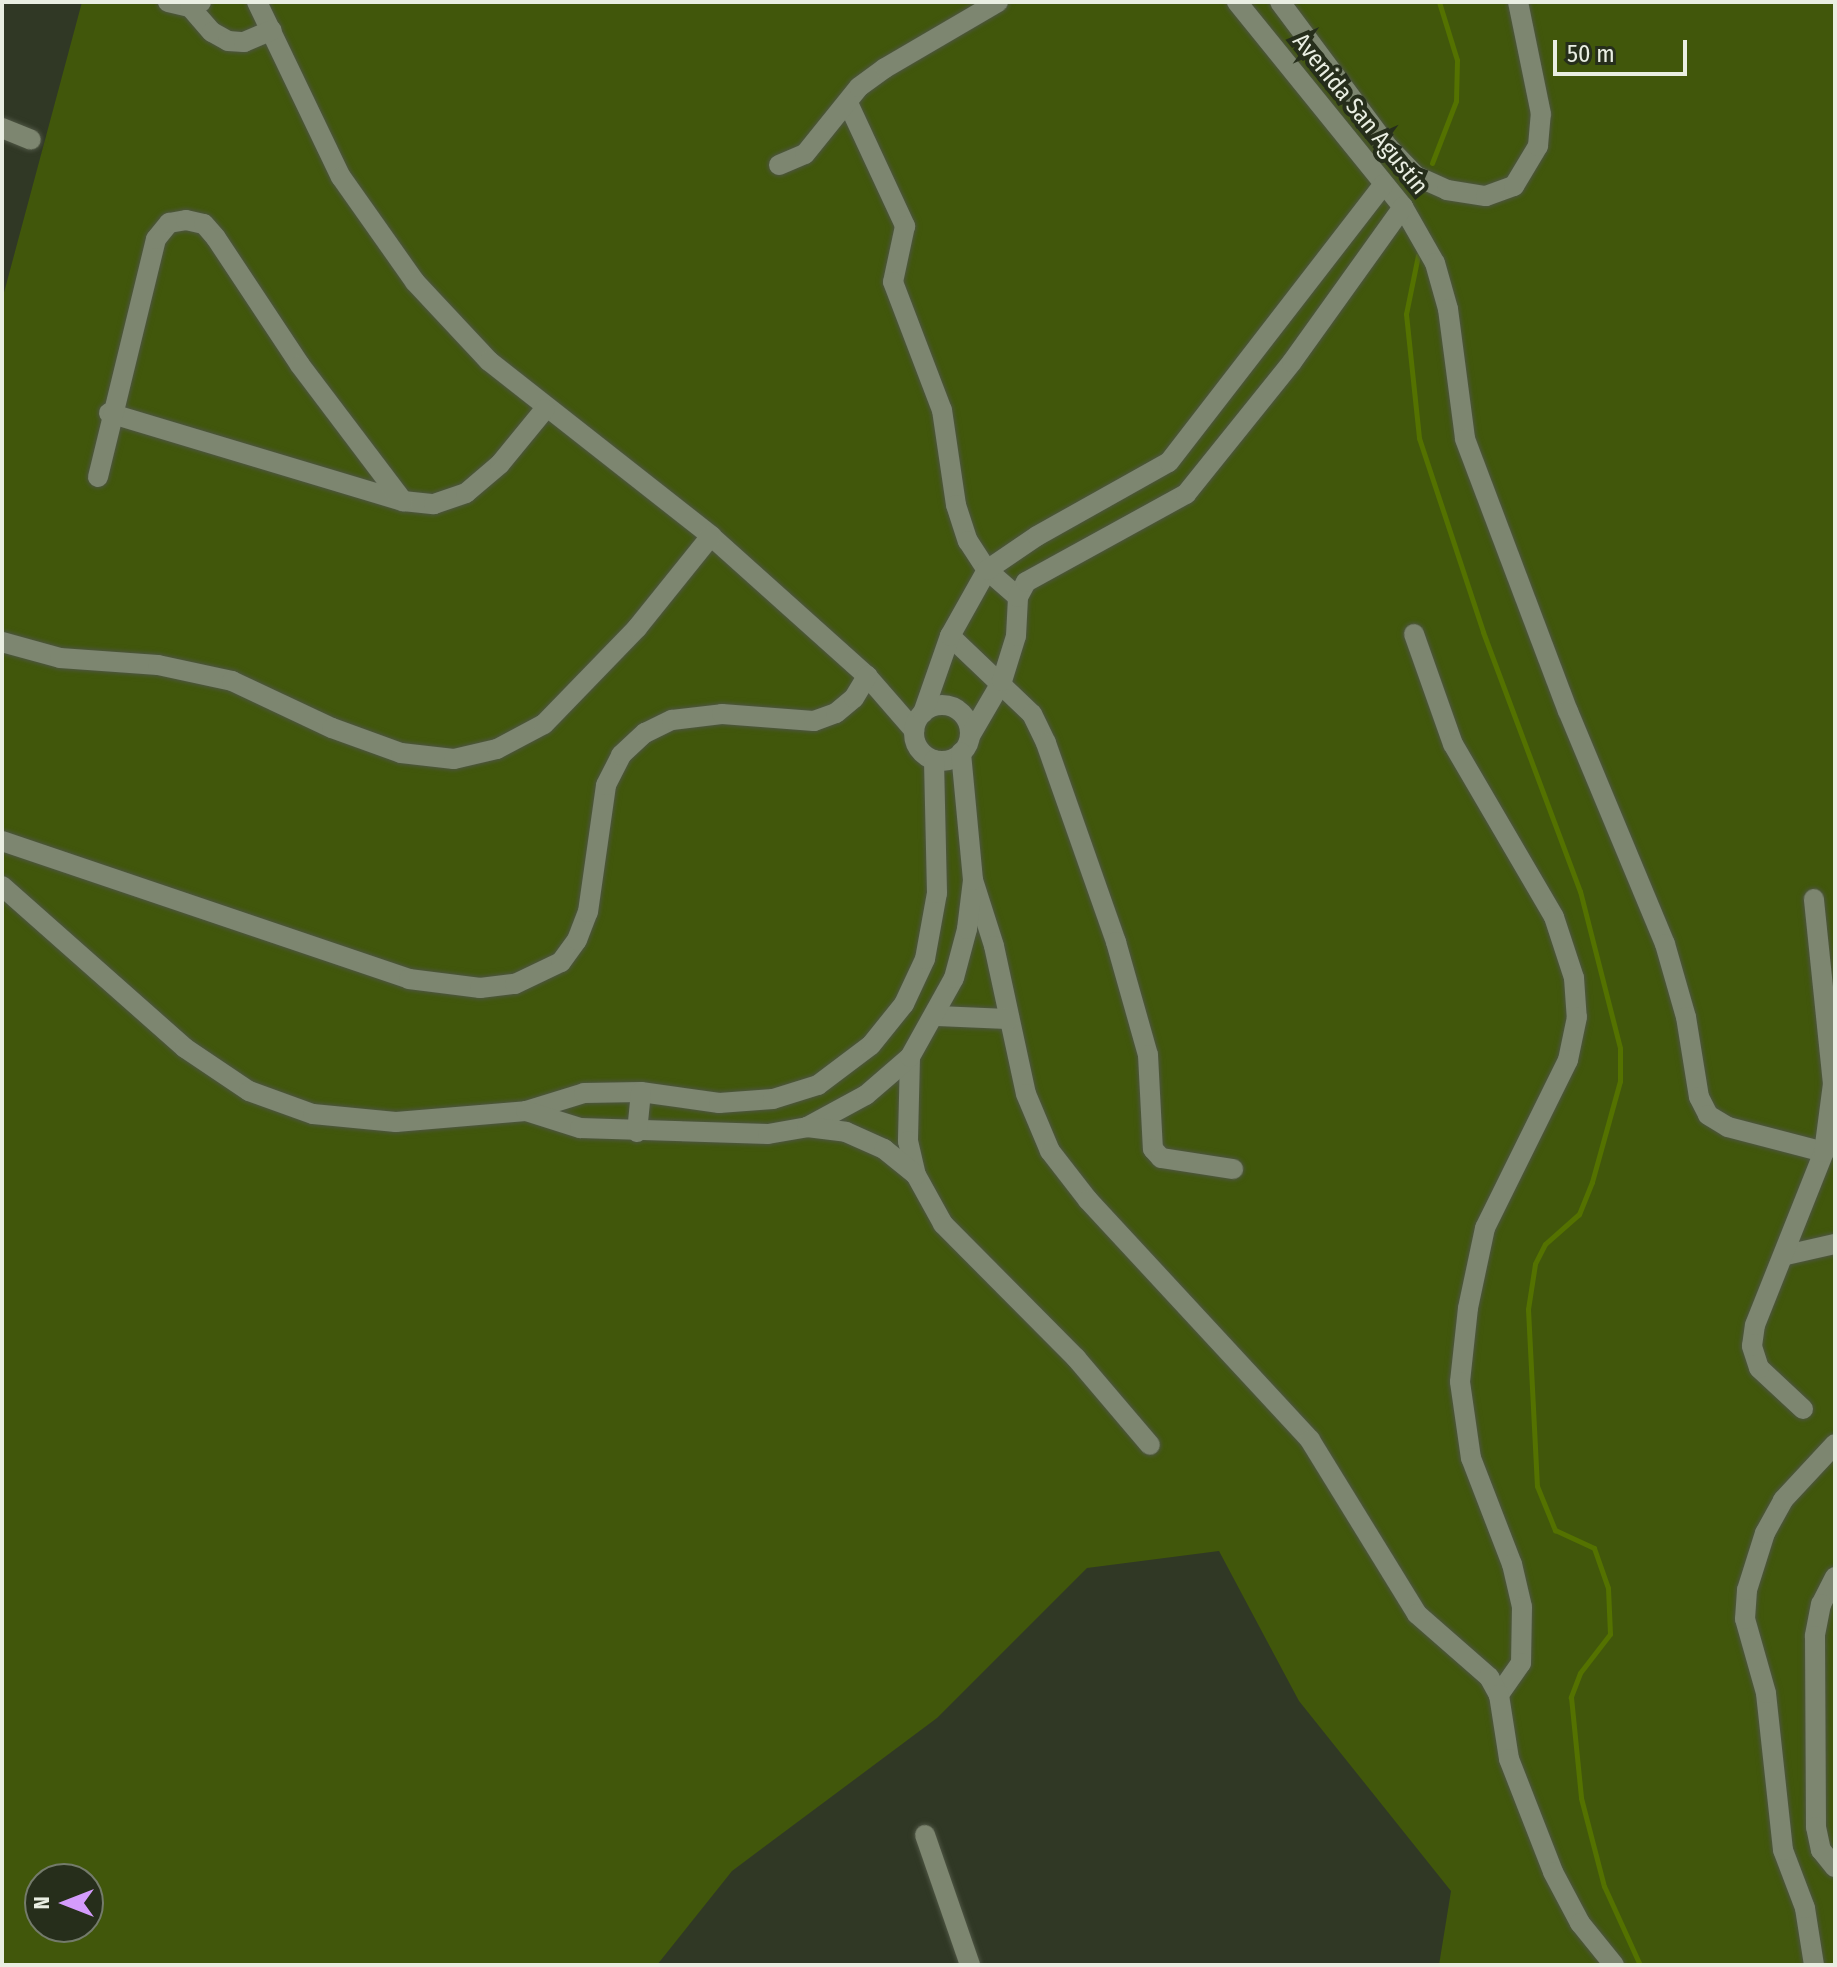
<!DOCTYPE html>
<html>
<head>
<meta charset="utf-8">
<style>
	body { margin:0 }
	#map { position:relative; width:1837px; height:1967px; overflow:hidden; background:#303825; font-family:"Fira Sans Condensed",sans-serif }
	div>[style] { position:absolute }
	.green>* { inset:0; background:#41570b }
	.stream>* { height:5px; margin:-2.5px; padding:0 2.5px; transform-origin:2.5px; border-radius:2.5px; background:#547200 }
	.roads { filter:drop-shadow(0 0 2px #4e5544) drop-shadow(0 0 2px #4e5544) }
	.minor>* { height:20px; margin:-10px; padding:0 10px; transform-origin:10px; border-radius:10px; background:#7d8670 }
	.minor>.ring { margin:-10px; padding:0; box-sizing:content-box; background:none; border:20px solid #7d8670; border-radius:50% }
	span { translate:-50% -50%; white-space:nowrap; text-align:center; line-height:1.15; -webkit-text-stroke:8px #262e1b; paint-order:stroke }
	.street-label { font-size:24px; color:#e9eee2 }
	.frame { position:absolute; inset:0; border:4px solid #e9eee2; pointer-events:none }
	.north { position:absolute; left:24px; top:1863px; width:80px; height:80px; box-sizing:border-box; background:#262e1b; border:2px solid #747b6b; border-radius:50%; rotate:270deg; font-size:22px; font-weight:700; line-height:32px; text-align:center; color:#e9eee2 }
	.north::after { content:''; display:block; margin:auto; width:28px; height:36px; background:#d49cfc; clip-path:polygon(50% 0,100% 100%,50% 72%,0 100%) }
	.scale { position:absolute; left:1553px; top:40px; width:134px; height:36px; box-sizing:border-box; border:4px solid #e9eee2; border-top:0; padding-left:10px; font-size:24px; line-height:28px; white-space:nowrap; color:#e9eee2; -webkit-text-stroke:6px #262e1b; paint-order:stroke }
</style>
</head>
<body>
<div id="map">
	<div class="green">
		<div style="clip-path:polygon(evenodd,82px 2px,1835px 2px,1835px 1965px,1439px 1965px,1451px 1891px,1299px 1701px,1219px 1551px,1087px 1568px,937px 1718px,732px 1871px,657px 1965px,2px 1965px,2px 300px,82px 2px,40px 1879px,88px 1879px,88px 1927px,40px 1927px,40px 1879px)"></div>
	</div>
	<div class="stream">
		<div style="left:1432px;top:163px;width:66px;rotate:-68.8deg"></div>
		<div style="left:1456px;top:101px;width:41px;rotate:-88.6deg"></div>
		<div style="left:1457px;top:60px;width:61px;rotate:-107.2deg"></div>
		<div style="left:1418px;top:255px;width:60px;rotate:101.5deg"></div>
		<div style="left:1406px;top:314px;width:125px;rotate:84deg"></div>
		<div style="left:1419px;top:438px;width:204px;rotate:71.7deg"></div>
		<div style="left:1483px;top:632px;width:277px;rotate:69.5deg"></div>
		<div style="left:1580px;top:891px;width:162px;rotate:75.7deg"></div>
		<div style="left:1620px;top:1048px;width:33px;rotate:90deg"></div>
		<div style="left:1620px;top:1081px;width:105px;rotate:105.5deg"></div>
		<div style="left:1592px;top:1182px;width:35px;rotate:112deg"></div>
		<div style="left:1579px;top:1214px;width:45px;rotate:138.6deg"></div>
		<div style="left:1545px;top:1244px;width:22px;rotate:117deg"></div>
		<div style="left:1535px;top:1264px;width:46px;rotate:98.8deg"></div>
		<div style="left:1528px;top:1309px;width:177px;rotate:87.1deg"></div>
		<div style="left:1537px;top:1486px;width:48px;rotate:67.8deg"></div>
		<div style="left:1555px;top:1530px;width:43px;rotate:24.8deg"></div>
		<div style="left:1594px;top:1548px;width:42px;rotate:70.7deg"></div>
		<div style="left:1608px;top:1588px;width:46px;rotate:87.5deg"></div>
		<div style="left:1610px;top:1634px;width:49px;rotate:127.6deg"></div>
		<div style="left:1580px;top:1673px;width:26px;rotate:111deg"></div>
		<div style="left:1571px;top:1697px;width:101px;rotate:84.3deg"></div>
		<div style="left:1581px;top:1798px;width:91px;rotate:75.4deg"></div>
		<div style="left:1604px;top:1886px;width:87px;rotate:65.5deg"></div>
	</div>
	<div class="roads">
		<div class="minor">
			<div style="left:168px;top:2px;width:23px;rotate:13deg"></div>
			<div style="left:190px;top:7px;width:12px;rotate:-24deg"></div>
			<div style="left:257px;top:2px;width:194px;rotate:64.4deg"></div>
			<div style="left:341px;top:177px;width:128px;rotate:54.8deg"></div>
			<div style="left:415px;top:282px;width:108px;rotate:46.9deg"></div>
			<div style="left:489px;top:361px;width:283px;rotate:38.2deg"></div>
			<div style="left:711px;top:536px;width:210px;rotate:41.9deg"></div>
			<div style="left:867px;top:676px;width:72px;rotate:49deg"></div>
			<div style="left:1237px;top:2px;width:264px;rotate:51deg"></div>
			<div style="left:1403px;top:207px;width:64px;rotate:60.3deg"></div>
			<div style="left:1435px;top:263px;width:48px;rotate:74.2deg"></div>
			<div style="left:1448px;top:309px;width:131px;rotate:82.5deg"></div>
			<div style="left:1465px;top:439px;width:291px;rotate:69.3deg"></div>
			<div style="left:1568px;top:711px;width:252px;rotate:67.4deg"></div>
			<div style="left:1665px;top:944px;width:76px;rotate:74deg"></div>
			<div style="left:1686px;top:1017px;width:81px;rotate:80.8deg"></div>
			<div style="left:1699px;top:1097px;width:20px;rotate:63deg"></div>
			<div style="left:1708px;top:1115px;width:23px;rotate:31deg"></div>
			<div style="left:1728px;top:1127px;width:99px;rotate:14.6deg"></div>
			<div style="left:1280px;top:2px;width:181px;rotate:53.3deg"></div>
			<div style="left:1388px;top:147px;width:40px;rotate:46deg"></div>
			<div style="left:1416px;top:176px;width:34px;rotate:24deg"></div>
			<div style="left:1447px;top:190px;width:39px;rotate:9deg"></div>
			<div style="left:1486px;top:196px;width:30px;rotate:-20deg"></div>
			<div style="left:1514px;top:186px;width:47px;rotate:-59deg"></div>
			<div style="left:1538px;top:146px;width:32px;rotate:-85deg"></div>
			<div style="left:1541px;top:114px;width:114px;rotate:-101.6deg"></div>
			<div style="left:190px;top:7px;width:33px;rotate:49deg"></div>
			<div style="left:212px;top:32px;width:18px;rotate:29deg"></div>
			<div style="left:228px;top:41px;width:16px;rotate:4deg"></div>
			<div style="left:244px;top:42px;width:30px;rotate:-23deg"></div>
			<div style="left:848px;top:103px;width:136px;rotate:65.1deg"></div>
			<div style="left:905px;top:226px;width:57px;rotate:102.1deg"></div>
			<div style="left:893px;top:282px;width:137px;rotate:69.1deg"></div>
			<div style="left:942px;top:410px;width:96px;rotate:81.6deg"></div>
			<div style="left:956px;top:505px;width:38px;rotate:72deg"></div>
			<div style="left:968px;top:541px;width:35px;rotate:57deg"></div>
			<div style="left:987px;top:570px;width:41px;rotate:41.1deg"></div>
			<div style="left:2px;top:128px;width:31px;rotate:22deg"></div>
			<div style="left:779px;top:165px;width:28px;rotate:-23deg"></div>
			<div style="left:805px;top:154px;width:86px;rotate:-51.1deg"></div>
			<div style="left:859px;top:87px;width:32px;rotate:-36deg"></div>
			<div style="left:885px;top:68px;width:131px;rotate:-30.3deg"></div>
			<div style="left:109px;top:413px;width:307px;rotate:16.7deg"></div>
			<div style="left:403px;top:501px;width:31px;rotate:6deg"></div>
			<div style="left:434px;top:504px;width:34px;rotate:-19deg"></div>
			<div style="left:466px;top:493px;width:45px;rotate:-40.5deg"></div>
			<div style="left:500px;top:464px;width:71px;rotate:-50.7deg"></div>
			<div style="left:98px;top:477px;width:245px;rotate:-76.3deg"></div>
			<div style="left:156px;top:239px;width:21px;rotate:-51deg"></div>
			<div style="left:169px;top:223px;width:17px;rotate:-10deg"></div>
			<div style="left:186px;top:220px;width:18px;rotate:13deg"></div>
			<div style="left:204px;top:224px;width:18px;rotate:49deg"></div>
			<div style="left:216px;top:238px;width:152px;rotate:56.5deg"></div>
			<div style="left:300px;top:365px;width:171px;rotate:52.9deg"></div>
			<div style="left:1414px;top:634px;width:117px;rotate:70.5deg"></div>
			<div style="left:1453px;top:744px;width:200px;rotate:59.7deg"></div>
			<div style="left:1554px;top:917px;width:64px;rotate:71.8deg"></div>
			<div style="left:1574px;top:978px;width:39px;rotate:86deg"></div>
			<div style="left:1577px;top:1017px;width:44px;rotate:101.8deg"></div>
			<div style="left:1568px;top:1060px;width:187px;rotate:116.3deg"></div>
			<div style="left:1485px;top:1228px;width:82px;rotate:102deg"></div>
			<div style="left:1468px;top:1308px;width:74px;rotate:96.2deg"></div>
			<div style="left:1460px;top:1382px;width:77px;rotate:81.8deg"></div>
			<div style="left:1471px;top:1458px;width:114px;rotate:68.9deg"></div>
			<div style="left:1512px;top:1564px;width:44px;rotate:76.9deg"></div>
			<div style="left:1522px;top:1607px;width:56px;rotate:91deg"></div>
			<div style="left:1521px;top:1663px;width:39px;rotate:125deg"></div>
			<div style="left:950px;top:636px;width:113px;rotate:43.6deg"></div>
			<div style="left:1032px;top:714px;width:32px;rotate:64deg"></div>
			<div style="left:1046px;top:743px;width:211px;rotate:70.6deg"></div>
			<div style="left:1116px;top:942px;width:117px;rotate:74.2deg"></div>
			<div style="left:1148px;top:1055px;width:94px;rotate:87deg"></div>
			<div style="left:1153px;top:1149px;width:12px;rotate:48deg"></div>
			<div style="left:1161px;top:1158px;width:73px;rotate:8.7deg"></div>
			<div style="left:2px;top:642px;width:60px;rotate:15.4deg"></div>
			<div style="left:60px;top:658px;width:98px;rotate:4.1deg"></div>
			<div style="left:158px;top:665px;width:76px;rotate:12.2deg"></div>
			<div style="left:232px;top:681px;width:110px;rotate:25.2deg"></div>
			<div style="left:332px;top:728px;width:73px;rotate:19.9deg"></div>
			<div style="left:401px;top:753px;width:53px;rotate:6.5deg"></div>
			<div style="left:454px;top:759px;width:44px;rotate:-13.1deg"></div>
			<div style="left:497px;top:749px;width:53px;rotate:-28deg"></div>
			<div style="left:544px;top:724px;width:134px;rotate:-45.9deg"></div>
			<div style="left:637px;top:628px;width:118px;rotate:-51.2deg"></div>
			<div class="ring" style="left:914px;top:705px;width:36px;height:36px"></div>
			<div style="left:923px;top:713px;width:82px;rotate:-70.7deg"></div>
			<div style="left:950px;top:636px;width:76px;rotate:-60.7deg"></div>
			<div style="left:987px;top:570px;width:60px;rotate:-34.2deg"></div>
			<div style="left:1037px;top:536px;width:151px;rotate:-29.3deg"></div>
			<div style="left:1169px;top:462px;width:351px;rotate:-52.3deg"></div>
			<div style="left:970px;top:736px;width:64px;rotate:-59.8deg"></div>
			<div style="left:1002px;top:681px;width:47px;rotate:-72.7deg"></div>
			<div style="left:1016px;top:636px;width:39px;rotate:-87deg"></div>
			<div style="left:1018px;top:597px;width:17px;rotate:-62deg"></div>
			<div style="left:1026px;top:582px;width:183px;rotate:-28.8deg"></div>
			<div style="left:1186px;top:494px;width:169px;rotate:-51.2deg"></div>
			<div style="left:1292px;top:362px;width:191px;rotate:-54.4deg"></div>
			<div style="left:2px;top:841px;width:430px;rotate:18.7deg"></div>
			<div style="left:409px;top:979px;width:72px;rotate:7.2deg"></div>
			<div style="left:480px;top:988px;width:35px;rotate:-7deg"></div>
			<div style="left:515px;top:984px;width:51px;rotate:-25.6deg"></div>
			<div style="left:561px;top:962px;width:27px;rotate:-54deg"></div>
			<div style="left:577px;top:940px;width:30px;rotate:-69deg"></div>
			<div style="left:588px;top:912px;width:128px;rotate:-81.9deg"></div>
			<div style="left:606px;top:785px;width:34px;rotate:-63deg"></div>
			<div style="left:621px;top:755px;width:33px;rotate:-43deg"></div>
			<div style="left:645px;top:733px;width:30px;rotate:-26deg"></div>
			<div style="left:672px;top:720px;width:50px;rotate:-6.8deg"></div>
			<div style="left:722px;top:714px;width:92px;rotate:4.4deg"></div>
			<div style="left:814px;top:721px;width:23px;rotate:-20deg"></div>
			<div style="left:836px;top:713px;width:23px;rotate:-40deg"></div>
			<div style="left:854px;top:698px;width:26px;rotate:-59deg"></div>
			<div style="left:973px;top:880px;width:69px;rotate:72.3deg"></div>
			<div style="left:994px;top:946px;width:151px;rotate:77.8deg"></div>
			<div style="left:1026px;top:1094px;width:62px;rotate:67.2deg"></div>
			<div style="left:1050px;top:1151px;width:62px;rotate:52.2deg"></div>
			<div style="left:1088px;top:1200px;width:327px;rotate:47.2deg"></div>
			<div style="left:1310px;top:1440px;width:204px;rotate:58.4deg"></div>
			<div style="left:1417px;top:1614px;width:96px;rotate:41.2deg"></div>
			<div style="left:1489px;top:1677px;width:21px;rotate:61deg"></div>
			<div style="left:1499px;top:1695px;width:65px;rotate:81.1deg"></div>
			<div style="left:1509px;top:1759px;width:121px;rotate:68.7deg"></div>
			<div style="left:1553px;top:1872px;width:58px;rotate:62.1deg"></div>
			<div style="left:1580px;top:1923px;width:54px;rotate:51deg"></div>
			<div style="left:2px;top:886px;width:244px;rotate:41.5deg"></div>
			<div style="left:185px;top:1048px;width:77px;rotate:33.9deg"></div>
			<div style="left:249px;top:1091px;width:68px;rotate:19.8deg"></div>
			<div style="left:313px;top:1114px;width:83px;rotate:5.5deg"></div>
			<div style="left:396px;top:1122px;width:130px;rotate:-4.8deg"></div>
			<div style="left:526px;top:1111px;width:61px;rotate:-17.2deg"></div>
			<div style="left:584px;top:1093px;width:57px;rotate:-1deg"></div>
			<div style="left:641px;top:1092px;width:79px;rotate:8deg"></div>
			<div style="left:719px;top:1103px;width:54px;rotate:-4.2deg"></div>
			<div style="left:773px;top:1099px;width:47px;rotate:-17.3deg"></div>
			<div style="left:818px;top:1085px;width:66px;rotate:-37deg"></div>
			<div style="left:871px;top:1045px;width:53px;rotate:-51.2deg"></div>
			<div style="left:904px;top:1004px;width:50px;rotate:-65deg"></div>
			<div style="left:925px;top:959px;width:67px;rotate:-79.7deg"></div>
			<div style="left:937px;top:893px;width:133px;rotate:-91.3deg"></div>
			<div style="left:936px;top:1016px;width:73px;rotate:2.4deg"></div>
			<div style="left:910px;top:1057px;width:84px;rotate:91.4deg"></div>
			<div style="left:908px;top:1141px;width:35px;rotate:77deg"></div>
			<div style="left:916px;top:1175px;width:56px;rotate:61.1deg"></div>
			<div style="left:943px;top:1224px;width:189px;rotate:45.2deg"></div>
			<div style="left:1076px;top:1358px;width:114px;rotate:49.6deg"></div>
			<div style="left:526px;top:1111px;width:57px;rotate:17.5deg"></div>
			<div style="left:580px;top:1128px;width:188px;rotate:1.8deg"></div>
			<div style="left:768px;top:1134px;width:40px;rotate:-10deg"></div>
			<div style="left:807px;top:1127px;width:67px;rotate:-28.5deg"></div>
			<div style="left:866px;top:1095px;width:58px;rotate:-40.8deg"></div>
			<div style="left:910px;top:1057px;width:90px;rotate:-60.9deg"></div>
			<div style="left:954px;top:978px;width:51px;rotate:-75.1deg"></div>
			<div style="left:967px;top:929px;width:49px;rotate:-83deg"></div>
			<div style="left:973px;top:880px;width:128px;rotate:-95.4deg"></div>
			<div style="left:807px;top:1127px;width:39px;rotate:7deg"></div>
			<div style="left:846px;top:1132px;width:42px;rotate:24.1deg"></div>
			<div style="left:884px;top:1149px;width:41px;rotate:39.1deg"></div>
			<div style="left:637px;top:1132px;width:40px;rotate:-84.3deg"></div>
			<div style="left:1786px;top:1255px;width:50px;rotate:-12.7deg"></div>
			<div style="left:1803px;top:1409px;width:60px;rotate:-137deg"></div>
			<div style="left:1759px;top:1368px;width:23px;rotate:-108deg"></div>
			<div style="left:1752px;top:1346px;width:21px;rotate:-82deg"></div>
			<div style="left:1755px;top:1325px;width:186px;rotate:-68.3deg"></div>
			<div style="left:1824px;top:1152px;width:69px;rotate:-82.5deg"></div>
			<div style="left:1833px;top:1084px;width:186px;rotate:-95.9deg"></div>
			<div style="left:1835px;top:1577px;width:30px;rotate:117deg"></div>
			<div style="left:1821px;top:1604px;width:33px;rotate:101deg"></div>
			<div style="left:1815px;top:1636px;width:191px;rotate:89.7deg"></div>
			<div style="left:1816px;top:1827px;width:24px;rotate:78deg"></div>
			<div style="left:1821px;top:1850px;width:22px;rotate:51deg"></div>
			<div style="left:925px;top:1835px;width:138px;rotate:70.9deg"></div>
			<div style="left:1814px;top:1965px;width:58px;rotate:-99deg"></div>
			<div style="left:1805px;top:1908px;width:62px;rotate:-110.8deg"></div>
			<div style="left:1783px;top:1850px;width:158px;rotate:-96.2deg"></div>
			<div style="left:1766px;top:1693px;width:77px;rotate:-105.8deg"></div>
			<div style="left:1745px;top:1619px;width:29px;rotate:-86deg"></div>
			<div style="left:1747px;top:1590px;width:60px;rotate:-72.5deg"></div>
			<div style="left:1765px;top:1533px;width:38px;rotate:-61deg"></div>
			<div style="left:1783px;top:1500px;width:76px;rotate:-47.1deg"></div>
		</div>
	</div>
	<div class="street-label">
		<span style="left:1360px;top:114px;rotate:51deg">Avenida San Agustín</span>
	</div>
	<div class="frame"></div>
	<div class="north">N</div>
	<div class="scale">50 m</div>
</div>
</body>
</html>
